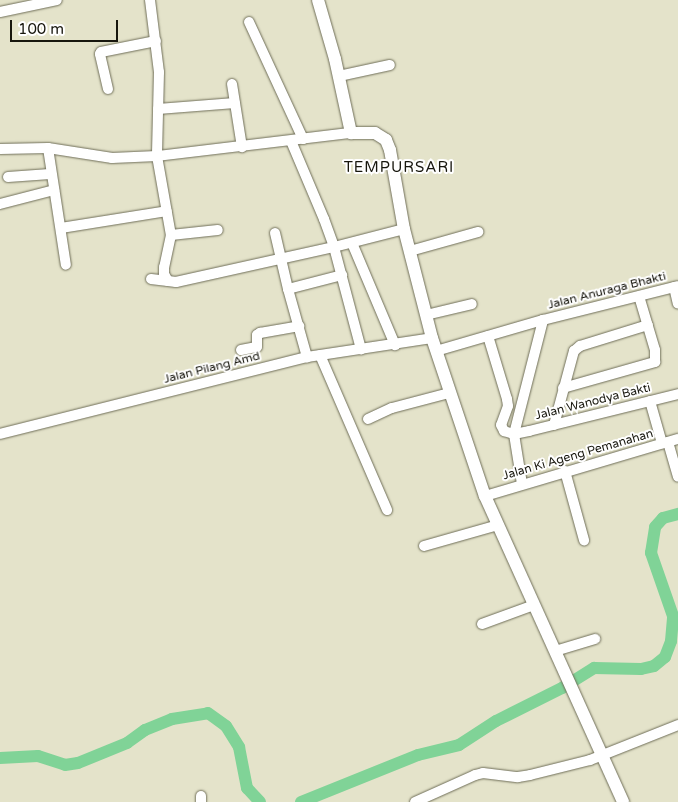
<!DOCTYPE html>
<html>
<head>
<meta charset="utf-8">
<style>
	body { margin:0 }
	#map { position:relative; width:678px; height:802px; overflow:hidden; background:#e4e3ca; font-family:"Varela Round",sans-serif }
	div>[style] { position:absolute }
	.river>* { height:12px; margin:-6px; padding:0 6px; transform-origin:6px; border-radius:6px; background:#80d397 }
	.roads { filter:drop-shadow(0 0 1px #6f6e58) drop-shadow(0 0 1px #6f6e58) }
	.minor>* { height:10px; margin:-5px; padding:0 5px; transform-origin:5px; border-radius:5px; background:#fff }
	.major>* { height:12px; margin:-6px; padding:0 6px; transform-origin:6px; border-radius:6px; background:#fff }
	span { translate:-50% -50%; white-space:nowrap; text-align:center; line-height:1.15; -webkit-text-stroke:4px #fff; paint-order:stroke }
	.street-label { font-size:12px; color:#17160d }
	.quarter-label { font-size:15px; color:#17160d; letter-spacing:1px }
	.scale { position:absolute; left:10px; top:20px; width:108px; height:22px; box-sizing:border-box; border:2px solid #17160d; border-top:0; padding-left:6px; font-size:15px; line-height:18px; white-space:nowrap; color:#17160d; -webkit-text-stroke:4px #fff; paint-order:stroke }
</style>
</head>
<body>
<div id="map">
	<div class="river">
		<div style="left:0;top:758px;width:38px;rotate:-3deg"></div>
		<div style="left:38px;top:756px;width:28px;rotate:18deg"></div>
		<div style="left:65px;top:765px;width:13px;rotate:-9deg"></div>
		<div style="left:78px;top:763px;width:53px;rotate:-22.2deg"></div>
		<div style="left:127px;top:743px;width:22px;rotate:-36deg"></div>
		<div style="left:145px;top:730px;width:29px;rotate:-22deg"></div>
		<div style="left:172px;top:719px;width:36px;rotate:-9deg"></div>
		<div style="left:208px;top:713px;width:22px;rotate:36deg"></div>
		<div style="left:226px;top:726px;width:25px;rotate:58deg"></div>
		<div style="left:239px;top:747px;width:42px;rotate:79deg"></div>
		<div style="left:247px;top:788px;width:19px;rotate:47deg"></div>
		<div style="left:301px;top:802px;width:126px;rotate:-21.9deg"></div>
		<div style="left:418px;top:755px;width:42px;rotate:-13.7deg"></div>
		<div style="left:459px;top:745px;width:44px;rotate:-33deg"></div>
		<div style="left:496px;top:721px;width:74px;rotate:-26.6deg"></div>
		<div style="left:562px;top:688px;width:38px;rotate:-32deg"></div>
		<div style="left:594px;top:668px;width:47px;rotate:1.2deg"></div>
		<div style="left:641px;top:669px;width:13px;rotate:-13deg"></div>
		<div style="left:654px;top:666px;width:14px;rotate:-39deg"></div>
		<div style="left:665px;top:657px;width:17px;rotate:-69deg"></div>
		<div style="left:671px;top:641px;width:25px;rotate:-85deg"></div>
		<div style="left:673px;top:616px;width:67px;rotate:-109.2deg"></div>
		<div style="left:651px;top:553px;width:26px;rotate:-81deg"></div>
		<div style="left:655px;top:527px;width:12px;rotate:-48deg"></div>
		<div style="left:663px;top:518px;width:16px;rotate:-15deg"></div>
	</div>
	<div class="roads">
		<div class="minor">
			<div style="left:150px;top:0;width:73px;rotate:82.9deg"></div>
			<div style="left:159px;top:72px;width:84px;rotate:91.4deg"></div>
			<div style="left:157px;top:156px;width:80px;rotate:80deg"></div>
			<div style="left:171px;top:235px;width:33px;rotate:102deg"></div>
			<div style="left:164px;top:267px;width:7px;rotate:90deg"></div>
			<div style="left:164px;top:274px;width:8px;rotate:60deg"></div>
			<div style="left:168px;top:281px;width:8px;rotate:7deg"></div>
			<div style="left:176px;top:282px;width:162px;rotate:-12.5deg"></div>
			<div style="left:334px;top:247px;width:72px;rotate:-14.4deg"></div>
			<div style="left:0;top:12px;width:58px;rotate:-11.9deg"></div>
			<div style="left:249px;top:22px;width:129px;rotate:65.2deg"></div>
			<div style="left:339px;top:76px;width:52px;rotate:-12.2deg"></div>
			<div style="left:232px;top:84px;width:64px;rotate:81deg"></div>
			<div style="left:108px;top:89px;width:36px;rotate:-103deg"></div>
			<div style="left:100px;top:54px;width:2px;rotate:-63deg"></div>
			<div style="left:101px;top:52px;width:56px;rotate:-11.3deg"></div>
			<div style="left:158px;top:109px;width:77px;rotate:-4.5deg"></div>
			<div style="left:291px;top:141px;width:85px;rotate:67.1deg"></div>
			<div style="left:324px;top:219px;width:30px;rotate:70deg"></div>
			<div style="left:334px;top:247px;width:106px;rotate:75.2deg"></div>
			<div style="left:48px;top:148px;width:118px;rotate:81.3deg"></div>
			<div style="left:0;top:149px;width:48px;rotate:-1.2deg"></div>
			<div style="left:48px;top:148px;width:65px;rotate:8.9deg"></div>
			<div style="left:112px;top:158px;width:45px;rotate:-2.5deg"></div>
			<div style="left:157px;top:156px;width:195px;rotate:-6.8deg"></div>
			<div style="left:8px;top:177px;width:42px;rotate:-4.1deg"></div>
			<div style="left:0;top:204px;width:56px;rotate:-14.5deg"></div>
			<div style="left:61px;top:228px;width:107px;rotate:-9.1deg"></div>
			<div style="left:275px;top:233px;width:57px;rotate:76.9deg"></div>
			<div style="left:288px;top:289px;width:56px;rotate:-14.5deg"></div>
			<div style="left:171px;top:235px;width:47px;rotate:-6.1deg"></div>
			<div style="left:352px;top:243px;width:111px;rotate:67.1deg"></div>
			<div style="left:410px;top:251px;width:71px;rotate:-15.6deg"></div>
			<div style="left:151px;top:279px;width:17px;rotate:7deg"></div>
			<div style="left:674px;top:287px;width:17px;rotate:77deg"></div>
			<div style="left:288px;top:289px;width:71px;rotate:74.4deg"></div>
			<div style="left:426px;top:315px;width:47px;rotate:-13.4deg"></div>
			<div style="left:488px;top:336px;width:66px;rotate:73.2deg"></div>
			<div style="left:507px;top:399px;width:7px;rotate:82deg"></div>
			<div style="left:508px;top:406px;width:20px;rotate:110deg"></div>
			<div style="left:501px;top:425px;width:7px;rotate:63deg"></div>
			<div style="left:504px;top:431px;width:10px;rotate:17deg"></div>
			<div style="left:514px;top:434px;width:15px;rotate:-11deg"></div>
			<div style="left:529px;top:431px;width:154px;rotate:-13.9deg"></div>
			<div style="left:241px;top:350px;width:16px;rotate:-11deg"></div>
			<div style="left:257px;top:347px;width:12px;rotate:-90deg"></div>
			<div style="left:257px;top:335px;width:4px;rotate:-34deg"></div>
			<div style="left:260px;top:333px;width:40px;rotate:-10deg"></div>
			<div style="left:436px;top:351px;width:111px;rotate:-16.2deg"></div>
			<div style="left:543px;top:320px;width:139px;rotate:-14.1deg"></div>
			<div style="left:320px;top:355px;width:169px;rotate:66.6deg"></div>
			<div style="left:563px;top:388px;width:96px;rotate:-15.8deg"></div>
			<div style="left:655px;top:362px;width:12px;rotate:-90deg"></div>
			<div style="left:655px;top:350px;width:56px;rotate:-106.5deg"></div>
			<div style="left:650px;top:401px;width:44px;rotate:74.1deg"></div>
			<div style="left:368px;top:419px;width:26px;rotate:-25deg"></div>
			<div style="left:392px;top:408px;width:59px;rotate:-14.7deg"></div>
			<div style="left:554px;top:425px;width:77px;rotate:-74.9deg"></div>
			<div style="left:574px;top:351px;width:8px;rotate:-40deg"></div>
			<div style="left:580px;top:346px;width:71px;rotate:-17.2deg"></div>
			<div style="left:0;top:434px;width:317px;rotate:-14.1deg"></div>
			<div style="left:307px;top:357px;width:126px;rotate:-8.6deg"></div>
			<div style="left:668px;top:442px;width:36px;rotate:74deg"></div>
			<div style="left:565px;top:471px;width:72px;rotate:74.6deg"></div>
			<div style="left:522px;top:484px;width:51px;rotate:-99.1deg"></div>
			<div style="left:514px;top:434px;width:118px;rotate:-75.7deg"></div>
			<div style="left:485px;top:496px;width:201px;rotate:-16.5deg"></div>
			<div style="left:424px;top:546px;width:77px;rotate:-15.8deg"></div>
			<div style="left:482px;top:624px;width:55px;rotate:-20.1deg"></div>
			<div style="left:555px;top:651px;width:42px;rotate:-16.7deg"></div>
			<div style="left:201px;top:796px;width:6px;rotate:90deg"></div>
			<div style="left:415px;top:802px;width:66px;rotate:-24.2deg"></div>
			<div style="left:475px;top:775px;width:8px;rotate:-14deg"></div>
			<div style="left:483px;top:773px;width:35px;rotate:7deg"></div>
			<div style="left:518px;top:777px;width:12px;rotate:-9deg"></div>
			<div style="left:530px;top:775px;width:62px;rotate:-14deg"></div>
			<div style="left:590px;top:760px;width:95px;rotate:-21.7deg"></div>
		</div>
		<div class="major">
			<div style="left:318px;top:0;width:61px;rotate:73.9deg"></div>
			<div style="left:335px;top:59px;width:76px;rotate:77.8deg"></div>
			<div style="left:351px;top:133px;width:24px"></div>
			<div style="left:375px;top:133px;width:13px;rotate:32deg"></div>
			<div style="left:386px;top:140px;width:11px;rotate:68deg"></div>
			<div style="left:390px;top:150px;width:80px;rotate:80deg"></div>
			<div style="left:404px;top:229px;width:113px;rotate:75.6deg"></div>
			<div style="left:432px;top:338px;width:167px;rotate:71.5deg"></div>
			<div style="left:485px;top:496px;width:336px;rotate:65.7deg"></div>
		</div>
	</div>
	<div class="street-label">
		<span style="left:607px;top:291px;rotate:-14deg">Jalan Anuraga Bhakti</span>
		<span style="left:212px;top:368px;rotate:-14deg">Jalan Pilang Amd</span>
		<span style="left:593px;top:402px;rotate:-14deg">Jalan Wanodya Bakti</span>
		<span style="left:578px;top:455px;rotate:-16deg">Jalan Ki Ageng Pemanahan</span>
	</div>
	<div class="quarter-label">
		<span style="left:399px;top:168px">TEMPURSARI</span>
	</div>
	<div class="scale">100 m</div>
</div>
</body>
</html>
